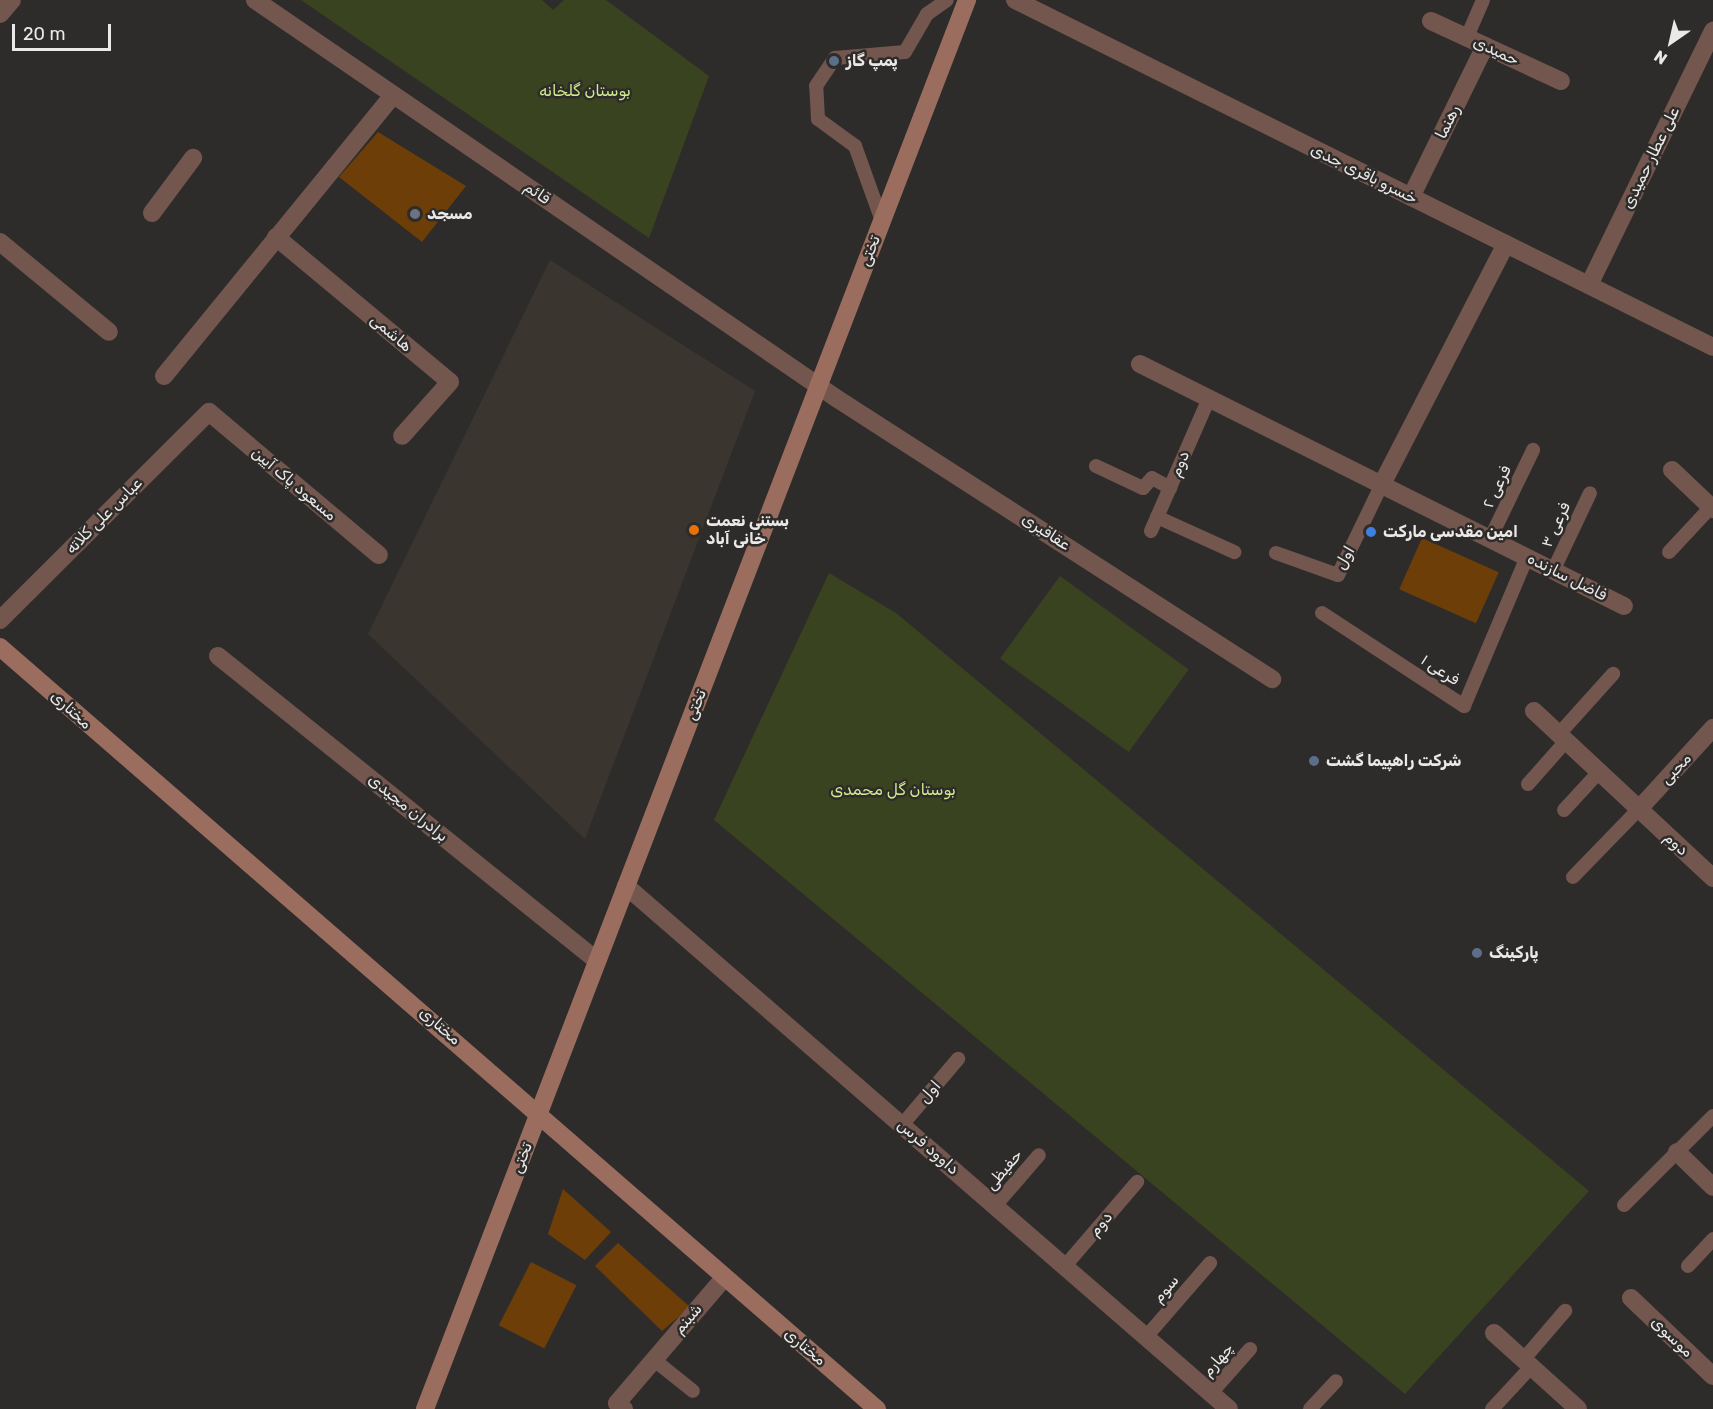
<!DOCTYPE html>
<html>
<head>
<meta charset="utf-8">
<style>
	body { margin:0 }
	#map { position:relative; width:1713px; height:1409px; overflow:hidden; background:#2e2c2a; font-family:Rubik,"Noto Sans Arabic",sans-serif }
	div>[style] { position:absolute }
	.built>* { inset:0; background:#3b352f }
	.green>* { inset:0; background:#3a4320; transform-origin:0 0 }
	.building>* { inset:0; background:#6d3e08; transform-origin:0 0 }
	.lane>* { height:14px; margin:-7px; padding:0 7px; transform-origin:7px; border-radius:7px; background:#73564e }
	.street>* { height:18px; margin:-9px; padding:0 9px; transform-origin:9px; border-radius:9px; background:#73564e }
	.secondary>* { height:18px; margin:-9px; padding:0 9px; transform-origin:9px; border-radius:9px; background:#9a6d5f }
	.dots>* { width:16px; height:16px; translate:-50% -50%; box-sizing:border-box; border:3px solid #2e2c2a; border-radius:50% }
	span { translate:-50% -50%; white-space:nowrap; text-align:center; line-height:1.15; -webkit-text-stroke:5px #2e2c2a; paint-order:stroke }
	.street-label { font-size:16px; color:#ebe9e8 }
	.poi-label { font-size:16px; color:#ebe9e8; font-weight:700 }
	.left { translate:0 -50%; text-align:left }
	.park-label { font-size:16px; color:#d1ea8e }
	.north { position:absolute; left:1641px; top:12px; width:60px; height:60px; -webkit-text-stroke:4px #2e2c2a; paint-order:stroke; rotate:214deg; font-size:16px; font-weight:700; line-height:24px; text-align:center; color:#ebe9e8 }
	.north::after { content:''; display:block; margin:auto; width:21px; height:27px; background:#ebe9e8; clip-path:polygon(50% 0,100% 100%,50% 72%,0 100%) }
	.scale { position:absolute; left:12px; top:24px; width:99px; height:27px; box-sizing:border-box; border:3px solid #ebe9e8; border-top:0; padding-left:8px; font-size:18px; line-height:21px; white-space:nowrap; color:#ebe9e8; -webkit-text-stroke:4px #2e2c2a; paint-order:stroke }
</style>
</head>
<body>
<div id="map">
	<div class="built">
		<div style="clip-path:polygon(550px 260px,755px 391px,585px 839px,368px 634px)"></div>
	</div>
	<div class="green">
		<div style="clip-path:polygon(301px 0,542px 0,553px 10px,564px 0,606px 0,709px 76px,649px 238px)"></div>
		<div style="clip-path:polygon(829px 573px,896px 613px,1589px 1191px,1405px 1394px,714px 820px)"></div>
		<div style="left:1060px;top:576px;width:159px;height:102px;rotate:36deg"></div>
	</div>
	<div class="building">
		<div style="clip-path:polygon(378px 132px,466px 186px,422px 242px,339px 177px)"></div>
		<div style="left:1422px;top:538px;width:84px;height:56px;rotate:24deg"></div>
		<div style="clip-path:polygon(563px 1189px,611px 1232px,585px 1260px,548px 1234px)"></div>
		<div style="clip-path:polygon(618px 1243px,690px 1307px,662px 1331px,595px 1266px)"></div>
		<div style="left:531px;top:1262px;width:51px;height:71px;rotate:27deg"></div>
	</div>
	<div class="lane">
		<div style="left:1467px;top:37px;width:40px;rotate:-66.6deg"></div>
		<div style="left:882px;top:221px;width:80px;rotate:-109.8deg"></div>
		<div style="left:855px;top:146px;width:46px;rotate:-143.9deg"></div>
		<div style="left:818px;top:119px;width:33px;rotate:-93deg"></div>
		<div style="left:816px;top:86px;width:34px;rotate:-56deg"></div>
		<div style="left:835px;top:58px;width:70px;rotate:-4.9deg"></div>
		<div style="left:905px;top:52px;width:44px;rotate:-59.9deg"></div>
		<div style="left:927px;top:14px;width:24px;rotate:-35deg"></div>
		<div style="left:1096px;top:466px;width:52px;rotate:25.1deg"></div>
		<div style="left:1143px;top:488px;width:13px;rotate:-48deg"></div>
		<div style="left:1152px;top:478px;width:21px;rotate:29deg"></div>
		<div style="left:1157px;top:517px;width:85px;rotate:24.4deg"></div>
		<div style="left:1151px;top:531px;width:145px;rotate:-66.4deg"></div>
		<div style="left:1490px;top:539px;width:99px;rotate:-64.2deg"></div>
		<div style="left:1669px;top:552px;width:62px;rotate:-47deg"></div>
		<div style="left:1276px;top:553px;width:66px;rotate:19.5deg"></div>
		<div style="left:1338px;top:575px;width:101px;rotate:-64.2deg"></div>
		<div style="left:1553px;top:571px;width:86px;rotate:-64.6deg"></div>
		<div style="left:1322px;top:613px;width:170px;rotate:33.2deg"></div>
		<div style="left:1464px;top:706px;width:162px;rotate:-67.1deg"></div>
		<div style="left:1559px;top:734px;width:81px;rotate:-48deg"></div>
		<div style="left:1528px;top:784px;width:57px;rotate:-48.5deg"></div>
		<div style="left:1564px;top:810px;width:52px;rotate:-47.4deg"></div>
		<div style="left:1573px;top:877px;width:95px;rotate:-45.9deg"></div>
		<div style="left:902px;top:1125px;width:87px;rotate:-49.7deg"></div>
		<div style="left:1624px;top:1205px;width:126px;rotate:-45deg"></div>
		<div style="left:995px;top:1206px;width:67px;rotate:-49.2deg"></div>
		<div style="left:1065px;top:1266px;width:111px;rotate:-49.4deg"></div>
		<div style="left:1688px;top:1266px;width:37px;rotate:-47deg"></div>
		<div style="left:1146px;top:1337px;width:98px;rotate:-49.1deg"></div>
		<div style="left:653px;top:1359px;width:51px;rotate:38.7deg"></div>
		<div style="left:1523px;top:1360px;width:65px;rotate:-49.4deg"></div>
		<div style="left:1211px;top:1393px;width:59px;rotate:-48.4deg"></div>
		<div style="left:1310px;top:1409px;width:38px;rotate:-47deg"></div>
		<div style="left:1492px;top:1409px;width:57px;rotate:-47.1deg"></div>
	</div>
	<div class="street">
		<div style="left:255px;top:0;width:704px;rotate:34.41deg"></div>
		<div style="left:836px;top:398px;width:519px;rotate:32.8deg"></div>
		<div style="left:1015px;top:0;width:779px;rotate:26.43deg"></div>
		<div style="left:0;top:14px;width:18px;rotate:-49deg"></div>
		<div style="left:1431px;top:21px;width:143px;rotate:24.8deg"></div>
		<div style="left:1411px;top:197px;width:168px;rotate:-63.9deg"></div>
		<div style="left:152px;top:213px;width:69px;rotate:-53.3deg"></div>
		<div style="left:276px;top:237px;width:226px;rotate:39.8deg"></div>
		<div style="left:450px;top:382px;width:72px;rotate:131.6deg"></div>
		<div style="left:0;top:242px;width:141px;rotate:39.5deg"></div>
		<div style="left:1589px;top:285px;width:283px;rotate:-64deg"></div>
		<div style="left:1140px;top:364px;width:541px;rotate:26.57deg"></div>
		<div style="left:164px;top:376px;width:362px;rotate:-50.8deg"></div>
		<div style="left:1672px;top:470px;width:57px;rotate:43.6deg"></div>
		<div style="left:1382px;top:484px;width:270px;rotate:-62.7deg"></div>
		<div style="left:0;top:620px;width:295px;rotate:-44.9deg"></div>
		<div style="left:209px;top:412px;width:222px;rotate:40.1deg"></div>
		<div style="left:218px;top:656px;width:486px;rotate:38.8deg"></div>
		<div style="left:1534px;top:711px;width:245px;rotate:43deg"></div>
		<div style="left:1639px;top:809px;width:110px;rotate:-47.6deg"></div>
		<div style="left:626px;top:886px;width:798px;rotate:40.94deg"></div>
		<div style="left:1677px;top:1152px;width:50px;rotate:44.2deg"></div>
		<div style="left:1631px;top:1298px;width:113px;rotate:43.6deg"></div>
		<div style="left:1494px;top:1333px;width:113px;rotate:42.1deg"></div>
		<div style="left:624px;top:1409px;width:9px;rotate:-139deg"></div>
		<div style="left:617px;top:1403px;width:165px;rotate:-49.4deg"></div>
	</div>
	<div class="secondary">
		<div style="left:0;top:647px;width:1162px;rotate:40.99deg"></div>
		<div style="left:425px;top:1409px;width:1510px;rotate:-68.96deg"></div>
	</div>
	<div class="dots">
		<div style="left:834px;top:61px;background:#5c6f8a"></div>
		<div style="left:415px;top:214px;background:#6b7280"></div>
		<div style="left:694px;top:530px;background:#e8710a"></div>
		<div style="left:1371px;top:532px;background:#3f7fe0"></div>
		<div style="left:1314px;top:761px;background:#5c6f8a"></div>
		<div style="left:1477px;top:953px;background:#5c6f8a"></div>
	</div>
	<div class="street-label">
		<span style="left:1496px;top:51px;rotate:25deg">حمیدی</span>
		<span style="left:1448px;top:122px;rotate:-64deg">رهنما</span>
		<span style="left:1651px;top:158px;rotate:-64deg">علی عطار حمیدی</span>
		<span style="left:1364px;top:174px;rotate:26deg">خسرو باقری جدی</span>
		<span style="left:537px;top:193px;rotate:34deg">قائم</span>
		<span style="left:870px;top:251px;rotate:-69deg">تختی</span>
		<span style="left:391px;top:333px;rotate:40deg">هاشمی</span>
		<span style="left:1180px;top:464px;rotate:-67deg">دوم</span>
		<span style="left:294px;top:484px;rotate:40deg">مسعود پاک آیین</span>
		<span style="left:1497px;top:487px;rotate:-64deg">فرعی ۲</span>
		<span style="left:104px;top:516px;rotate:-45deg">عباس علی کلاته</span>
		<span style="left:1556px;top:525px;rotate:-65deg">فرعی ۳</span>
		<span style="left:1046px;top:532px;rotate:33deg">عقاقیری</span>
		<span style="left:1345px;top:558px;rotate:-60deg">اول</span>
		<span style="left:1567px;top:577px;rotate:27deg">فاضل سازنده</span>
		<span style="left:1440px;top:670px;rotate:33deg">فرعی ۱</span>
		<span style="left:696px;top:705px;rotate:-69deg">تختی</span>
		<span style="left:71px;top:710px;rotate:42deg">مختاری</span>
		<span style="left:1676px;top:769px;rotate:-47deg">محبی</span>
		<span style="left:408px;top:808px;rotate:39deg">برادران مجیدی</span>
		<span style="left:1676px;top:844px;rotate:43deg">دوم</span>
		<span style="left:440px;top:1026px;rotate:41deg">مختاری</span>
		<span style="left:930px;top:1092px;rotate:-49deg">اول</span>
		<span style="left:928px;top:1147px;rotate:41deg">داوود فرس</span>
		<span style="left:522px;top:1158px;rotate:-69deg">تختی</span>
		<span style="left:1004px;top:1170px;rotate:-50deg">حفیظی</span>
		<span style="left:1101px;top:1224px;rotate:-49deg">دوم</span>
		<span style="left:1166px;top:1289px;rotate:-50deg">سوم</span>
		<span style="left:688px;top:1319px;rotate:-49deg">شبنم</span>
		<span style="left:1672px;top:1337px;rotate:44deg">موسوی</span>
		<span style="left:805px;top:1347px;rotate:40deg">مختاری</span>
		<span style="left:1218px;top:1360px;rotate:-49deg">چهارم</span>
	</div>
	<div class="poi-label">
		<span class="left" style="left:846px;top:61px">پمپ گاز</span>
		<span class="left" style="left:427px;top:214px">مسجد</span>
		<span class="left" style="left:706px;top:530px">بستنی نعمت<br>خانی آباد</span>
		<span class="left" style="left:1383px;top:532px">امین مقدسی مارکت</span>
		<span class="left" style="left:1326px;top:761px">شركت راهپيما گشت</span>
		<span class="left" style="left:1489px;top:953px">پارکینگ</span>
	</div>
	<div class="park-label">
		<span style="left:585px;top:91px">بوستان گلخانه</span>
		<span style="left:893px;top:790px">بوستان گل محمدی</span>
	</div>
	<div class="north">N</div>
	<div class="scale">20 m</div>
</div>
</body>
</html>
